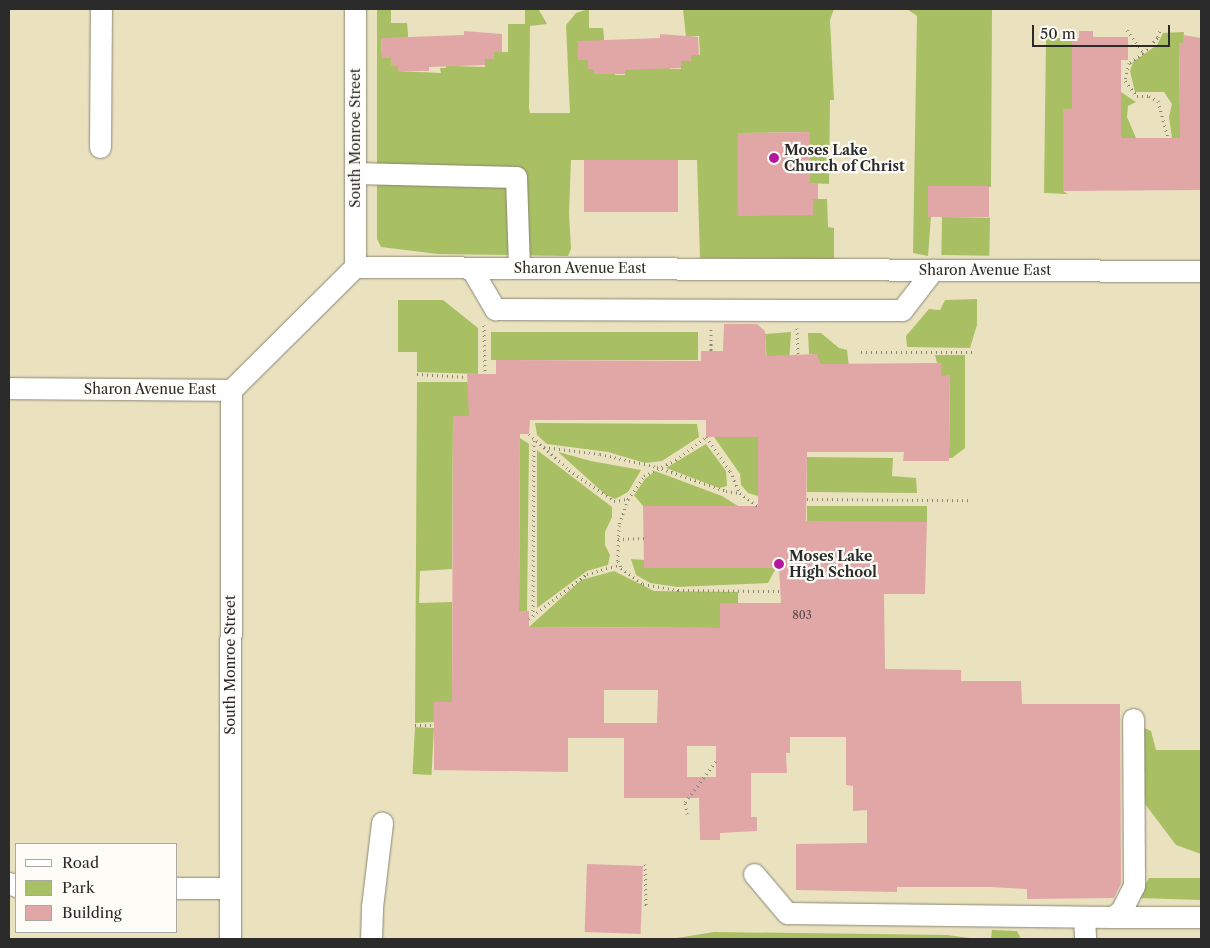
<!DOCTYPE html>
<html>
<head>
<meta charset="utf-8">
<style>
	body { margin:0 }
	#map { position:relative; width:1210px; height:948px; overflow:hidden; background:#eae2bf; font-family:"Libre Caslon Text",serif }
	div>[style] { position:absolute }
	.green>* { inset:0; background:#a9bf63; transform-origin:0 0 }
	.building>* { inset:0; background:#e0a7a6; transform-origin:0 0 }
	.path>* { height:3px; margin-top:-1.5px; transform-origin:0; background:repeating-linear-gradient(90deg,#8a8675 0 1px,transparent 0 5px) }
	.roads { filter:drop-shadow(0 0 1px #8a8675) drop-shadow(0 0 1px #8a8675) }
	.minor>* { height:21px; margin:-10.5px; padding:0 10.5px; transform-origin:10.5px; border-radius:10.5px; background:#fff }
	.dots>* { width:14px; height:14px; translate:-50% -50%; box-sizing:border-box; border:2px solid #fdfcf7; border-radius:50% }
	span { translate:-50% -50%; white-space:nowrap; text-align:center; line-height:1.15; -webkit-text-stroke:4.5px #fdfcf7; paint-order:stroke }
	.number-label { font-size:11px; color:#584a4a }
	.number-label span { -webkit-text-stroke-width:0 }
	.street-label { font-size:14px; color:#2b2b2b }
	.poi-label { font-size:14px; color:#2b2b2b; font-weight:700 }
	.left { translate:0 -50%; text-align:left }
	.frame { position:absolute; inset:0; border:10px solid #2b2b2b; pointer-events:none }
	.legend { position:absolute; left:15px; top:843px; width:162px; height:90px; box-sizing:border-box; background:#fdfcf7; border:1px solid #a9a8a5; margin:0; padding:6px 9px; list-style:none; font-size:15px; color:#2b2b2b }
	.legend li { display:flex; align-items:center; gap:10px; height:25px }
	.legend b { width:25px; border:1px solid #a9a8a5 }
	.scale { position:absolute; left:1032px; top:25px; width:138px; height:22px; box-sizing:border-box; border:2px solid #2b2b2b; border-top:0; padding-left:6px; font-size:15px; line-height:18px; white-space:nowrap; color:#2b2b2b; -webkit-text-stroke:4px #fdfcf7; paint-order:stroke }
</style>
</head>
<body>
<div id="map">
	<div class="green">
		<div style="clip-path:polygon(377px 9px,391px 9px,391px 23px,407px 23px,408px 34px,408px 38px,381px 38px,382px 58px,391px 58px,391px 66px,398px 66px,398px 71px,441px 73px,440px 68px,446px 68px,446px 61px,452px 66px,485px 67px,485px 59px,494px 59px,494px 52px,508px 52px,508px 24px,525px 24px,525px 9px,539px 10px,547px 24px,530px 26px,529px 108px,530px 113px,570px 113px,566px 25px,576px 13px,589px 9px,589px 28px,603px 28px,604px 37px,604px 41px,578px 41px,578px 60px,588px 60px,588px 69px,615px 67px,615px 75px,625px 75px,625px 70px,670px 63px,670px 69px,681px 69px,681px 61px,690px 61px,691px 55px,700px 55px,699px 36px,686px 37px,683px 9px,834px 9px,830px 20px,834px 100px,830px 100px,829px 184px,810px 183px,810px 132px,738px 133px,738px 215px,813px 215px,813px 199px,827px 199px,828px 227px,834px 228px,834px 259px,700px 258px,697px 160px,571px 160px,569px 213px,571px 249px,568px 256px,438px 254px,381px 247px,377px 239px)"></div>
		<div style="clip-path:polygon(907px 9px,992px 9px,991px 187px,928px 186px,928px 217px,931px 217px,928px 256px,913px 253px,917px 16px)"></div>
		<div style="clip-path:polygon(1184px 32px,1183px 43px,1179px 43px,1180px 115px,1185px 138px,1172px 138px,1169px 117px,1172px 104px,1164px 92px,1135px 92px,1130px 71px,1133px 62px,1157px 45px,1163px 33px)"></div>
		<div style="clip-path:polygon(1046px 38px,1072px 38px,1072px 109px,1063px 109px,1063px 191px,1068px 194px,1044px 193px)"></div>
		<div style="clip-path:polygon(1121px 92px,1136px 102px,1128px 106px,1127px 117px,1136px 138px,1121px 138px)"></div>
		<div style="left:942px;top:217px;width:48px;height:38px;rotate:1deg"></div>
		<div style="clip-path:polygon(977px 299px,977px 325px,970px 348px,907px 347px,906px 336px,929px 309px,940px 310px,945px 300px)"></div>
		<div style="clip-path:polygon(398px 300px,443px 300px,478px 328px,478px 374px,417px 372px,417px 352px,398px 352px)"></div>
		<div style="left:491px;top:332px;width:207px;height:28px"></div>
		<div style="clip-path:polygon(791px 332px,789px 362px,767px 362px,765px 334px)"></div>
		<div style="clip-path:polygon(808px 333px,821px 333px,839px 348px,847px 350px,849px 367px,833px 424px,833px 364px,820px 364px,816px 354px,809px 354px)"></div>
		<div style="clip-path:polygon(935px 355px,965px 355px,965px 448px,952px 458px,949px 458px,950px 376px,941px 376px,941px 363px,937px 363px)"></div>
		<div style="clip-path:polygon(417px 382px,467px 382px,480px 416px,453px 416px,452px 569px,420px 571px,419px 603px,452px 602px,452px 702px,434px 702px,434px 722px,415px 723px)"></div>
		<div style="clip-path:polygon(535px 423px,697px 424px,699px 437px,662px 461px,645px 463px,608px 452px,547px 444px,537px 435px)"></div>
		<div style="clip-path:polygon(714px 437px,758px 437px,758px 496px,748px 493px,741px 485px,740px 474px)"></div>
		<div style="clip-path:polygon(520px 438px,529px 444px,527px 611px,519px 611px)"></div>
		<div style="clip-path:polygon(706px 444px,726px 471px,727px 486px,719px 488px,666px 468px)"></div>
		<div style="clip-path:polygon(537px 450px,612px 507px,612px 517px,605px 532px,605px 545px,610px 555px,608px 565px,587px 571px,537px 608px)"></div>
		<div style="clip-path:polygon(558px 452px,591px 461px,641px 470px,628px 492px,615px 499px,606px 495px)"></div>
		<div style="clip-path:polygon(807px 457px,893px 458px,892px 476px,916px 478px,917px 493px,807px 492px)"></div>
		<div style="clip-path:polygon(655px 471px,722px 496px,738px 506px,643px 506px,634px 495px,645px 479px)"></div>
		<div style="left:927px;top:506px;width:16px;height:120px;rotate:90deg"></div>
		<div style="clip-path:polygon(631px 559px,644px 560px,644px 568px,776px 568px,768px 583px,677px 587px,650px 583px,636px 575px)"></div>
		<div style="clip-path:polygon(614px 571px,654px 591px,738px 592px,738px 603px,721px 603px,720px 628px,529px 627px,581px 580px)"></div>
		<div style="clip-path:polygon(1140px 726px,1151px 731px,1156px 750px,1201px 750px,1201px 854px,1176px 845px,1142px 800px)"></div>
		<div style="left:415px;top:727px;width:19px;height:47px;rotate:3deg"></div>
		<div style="clip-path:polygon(1149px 878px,1201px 878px,1201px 900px,1137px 898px)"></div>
		<div style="clip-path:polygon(992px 930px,1017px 931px,1021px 939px,991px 939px)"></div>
		<div style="clip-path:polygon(714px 932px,947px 935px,978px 939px,671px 939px)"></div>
	</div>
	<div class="building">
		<div style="clip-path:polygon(464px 31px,502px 34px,502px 52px,494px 52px,494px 59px,485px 59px,485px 65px,429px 67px,429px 71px,398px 71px,398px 66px,391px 66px,391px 58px,382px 58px,381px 38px,464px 35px)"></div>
		<div style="clip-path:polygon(1079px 31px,1093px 31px,1093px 37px,1128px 37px,1128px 60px,1121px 60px,1121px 138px,1180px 138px,1179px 43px,1183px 43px,1183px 35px,1201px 38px,1201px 190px,1063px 191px,1063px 109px,1072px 109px,1072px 38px,1079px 38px)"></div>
		<div style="clip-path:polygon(660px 34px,698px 37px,699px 55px,691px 55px,691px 61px,681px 61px,681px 68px,625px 70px,625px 74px,594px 74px,594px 69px,588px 69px,588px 60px,578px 60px,578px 41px,660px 38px)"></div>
		<div style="clip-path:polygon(810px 132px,810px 183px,818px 183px,818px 199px,813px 199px,813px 215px,738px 216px,738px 133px)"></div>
		<div style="left:584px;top:160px;width:94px;height:52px"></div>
		<div style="left:928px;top:186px;width:61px;height:31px"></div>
		<div style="clip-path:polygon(evenodd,724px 324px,757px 324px,765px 331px,766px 356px,817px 354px,820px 364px,941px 363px,941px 376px,950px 375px,949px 461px,903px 461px,904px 452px,807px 452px,806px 521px,927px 522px,925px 594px,884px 594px,885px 669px,961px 670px,961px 681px,1021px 681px,1022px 704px,1120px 704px,1121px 883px,1114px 898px,1027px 899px,1027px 889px,990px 887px,897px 887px,897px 892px,796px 890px,796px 844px,867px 843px,867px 810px,853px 811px,853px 786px,846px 785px,846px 737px,790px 737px,790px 753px,786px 753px,787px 773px,751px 773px,751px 817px,757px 817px,757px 831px,720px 833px,720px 840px,700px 840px,699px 798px,624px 798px,624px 738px,568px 738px,568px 772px,434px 770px,434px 702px,452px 702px,453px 416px,469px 416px,467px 374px,496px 374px,496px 360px,701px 361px,701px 351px,723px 351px,724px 324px,530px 420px,706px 420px,706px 437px,758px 437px,758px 506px,643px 506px,644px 568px,779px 568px,781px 603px,720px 603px,720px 628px,529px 627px,529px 611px,519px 611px,520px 434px,529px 434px,530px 420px,724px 324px,604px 690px,658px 690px,657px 723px,604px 723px,604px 690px,724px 324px,687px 746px,716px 746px,716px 777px,687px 777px,687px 746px)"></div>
		<div style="left:587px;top:864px;width:56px;height:68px;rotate:2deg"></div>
	</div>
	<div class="path">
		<div style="left:1127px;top:30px;width:28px;rotate:55deg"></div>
		<div style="left:1143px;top:53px;width:17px;rotate:144deg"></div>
		<div style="left:1129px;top:63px;width:18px;rotate:103deg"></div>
		<div style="left:1125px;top:81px;width:19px;rotate:51deg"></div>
		<div style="left:1137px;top:96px;width:12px"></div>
		<div style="left:1149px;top:96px;width:10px;rotate:29deg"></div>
		<div style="left:1158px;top:101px;width:38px;rotate:75deg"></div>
		<div style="left:1143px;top:53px;width:22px;rotate:-47deg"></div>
		<div style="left:1158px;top:37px;width:7px;rotate:-74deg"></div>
		<div style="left:484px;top:325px;width:49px;rotate:88.8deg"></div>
		<div style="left:797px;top:328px;width:26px;rotate:88deg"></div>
		<div style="left:711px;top:329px;width:22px;rotate:90deg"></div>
		<div style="left:861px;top:352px;width:111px"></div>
		<div style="left:417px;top:374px;width:50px;rotate:3.4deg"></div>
		<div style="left:529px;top:434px;width:54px;rotate:42deg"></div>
		<div style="left:569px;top:470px;width:55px;rotate:34.6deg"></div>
		<div style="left:614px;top:501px;width:14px;rotate:-8deg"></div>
		<div style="left:628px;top:499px;width:28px;rotate:-55deg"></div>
		<div style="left:644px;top:476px;width:36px;rotate:-27deg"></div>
		<div style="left:676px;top:460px;width:38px;rotate:-37deg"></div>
		<div style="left:706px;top:437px;width:42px;rotate:54.8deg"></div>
		<div style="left:730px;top:471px;width:24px;rotate:66deg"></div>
		<div style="left:544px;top:447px;width:56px;rotate:7.1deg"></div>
		<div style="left:600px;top:454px;width:58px;rotate:12.8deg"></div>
		<div style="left:657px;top:467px;width:73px;rotate:19.2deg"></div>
		<div style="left:726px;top:491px;width:14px;rotate:8deg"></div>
		<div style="left:740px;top:493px;width:22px;rotate:36deg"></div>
		<div style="left:628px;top:499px;width:28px;rotate:109deg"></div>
		<div style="left:619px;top:525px;width:36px;rotate:92deg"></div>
		<div style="left:618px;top:561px;width:8px;rotate:67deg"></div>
		<div style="left:621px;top:568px;width:27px;rotate:36deg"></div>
		<div style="left:643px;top:584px;width:36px;rotate:10deg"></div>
		<div style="left:678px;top:590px;width:102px;rotate:0.6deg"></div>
		<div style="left:807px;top:499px;width:162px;rotate:0.4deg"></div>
		<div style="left:618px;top:539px;width:26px;rotate:-2deg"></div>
		<div style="left:533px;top:616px;width:176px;rotate:-89.7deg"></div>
		<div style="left:529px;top:619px;width:73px;rotate:-37.8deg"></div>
		<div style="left:587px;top:574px;width:33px;rotate:-16deg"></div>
		<div style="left:415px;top:725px;width:19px"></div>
		<div style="left:687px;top:814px;width:12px;rotate:-99deg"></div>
		<div style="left:685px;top:802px;width:51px;rotate:-52.9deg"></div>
		<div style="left:645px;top:864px;width:42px;rotate:88.6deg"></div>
	</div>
	<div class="roads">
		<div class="minor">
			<div style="left:100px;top:147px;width:138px;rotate:-89.6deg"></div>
			<div style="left:355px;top:173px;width:161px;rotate:1.4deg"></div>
			<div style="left:516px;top:177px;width:91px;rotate:88.1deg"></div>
			<div style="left:355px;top:267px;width:258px;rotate:-90deg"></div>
			<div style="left:471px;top:268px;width:48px;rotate:59.7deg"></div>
			<div style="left:495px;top:309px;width:302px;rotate:0.2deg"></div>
			<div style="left:797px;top:310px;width:105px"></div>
			<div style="left:902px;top:310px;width:51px;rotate:-52.2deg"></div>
			<div style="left:9px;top:388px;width:222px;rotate:0.5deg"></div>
			<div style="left:231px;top:390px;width:175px;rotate:-44.8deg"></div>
			<div style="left:355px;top:267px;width:846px;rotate:0.27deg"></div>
			<div style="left:754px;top:874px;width:51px;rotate:49.8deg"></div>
			<div style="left:787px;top:913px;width:325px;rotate:0.7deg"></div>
			<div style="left:1112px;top:917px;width:11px;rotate:-34deg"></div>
			<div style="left:1121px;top:911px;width:28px;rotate:-63deg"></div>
			<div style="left:1134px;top:886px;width:167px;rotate:-90.3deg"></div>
			<div style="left:9px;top:883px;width:8px;rotate:23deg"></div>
			<div style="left:176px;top:888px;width:53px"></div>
			<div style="left:1084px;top:917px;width:22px;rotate:87deg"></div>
			<div style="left:1112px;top:917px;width:89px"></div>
			<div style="left:230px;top:939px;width:549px;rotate:-89.9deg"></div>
			<div style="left:371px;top:939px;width:32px;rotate:-88deg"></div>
			<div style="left:372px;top:907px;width:85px;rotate:-83.2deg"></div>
		</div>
	</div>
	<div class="dots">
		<div style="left:774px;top:158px;background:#b5179e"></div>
		<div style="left:779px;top:564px;background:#b5179e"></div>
	</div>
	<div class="number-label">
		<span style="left:802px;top:615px">803</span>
	</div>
	<div class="street-label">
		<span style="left:355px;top:138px;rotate:-90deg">South Monroe Street</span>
		<span style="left:580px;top:268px">Sharon Avenue East</span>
		<span style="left:985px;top:270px">Sharon Avenue East</span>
		<span style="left:150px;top:389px">Sharon Avenue East</span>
		<span style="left:230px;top:665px;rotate:-90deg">South Monroe Street</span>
	</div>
	<div class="poi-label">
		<span class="left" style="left:784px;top:158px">Moses Lake<br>Church of Christ</span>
		<span class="left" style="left:789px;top:564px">Moses Lake<br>High School</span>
	</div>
	<div class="frame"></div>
	<ul class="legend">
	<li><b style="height:6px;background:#fff"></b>Road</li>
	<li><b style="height:14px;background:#a9bf63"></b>Park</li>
	<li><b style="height:14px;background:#e0a7a6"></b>Building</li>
	</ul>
	<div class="scale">50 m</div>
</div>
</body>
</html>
